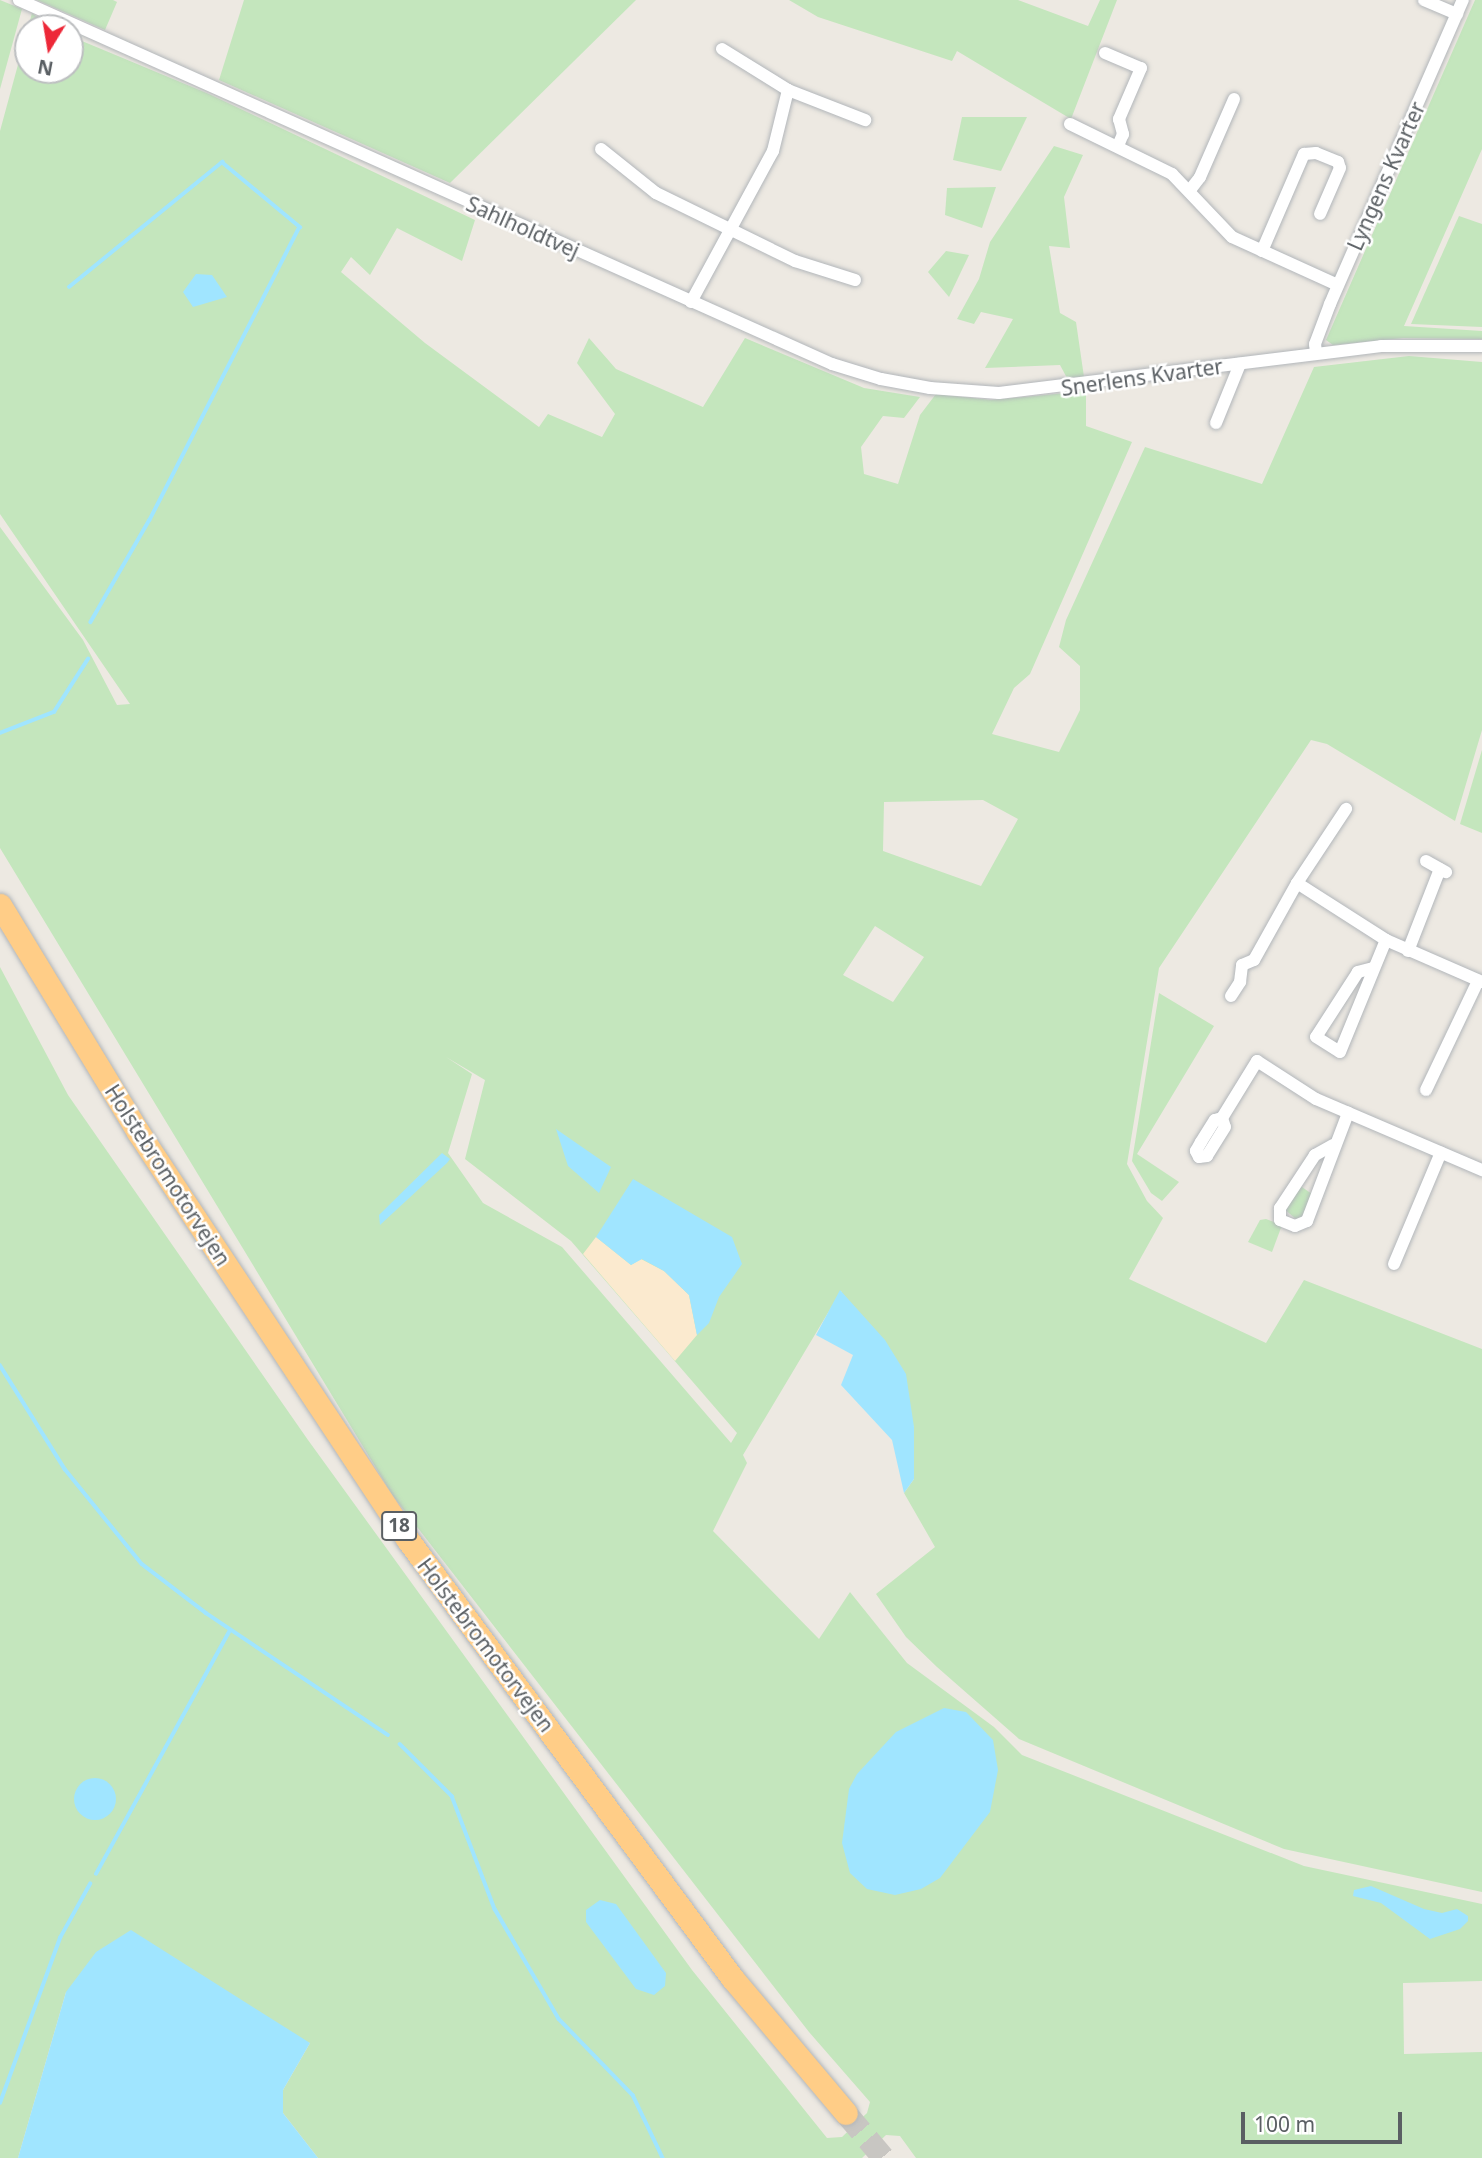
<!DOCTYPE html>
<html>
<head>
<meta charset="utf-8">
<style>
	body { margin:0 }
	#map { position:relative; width:1482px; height:2158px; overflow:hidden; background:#ede9e2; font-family:"Noto Sans",sans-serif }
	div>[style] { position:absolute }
	.green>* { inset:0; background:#c4e6bd }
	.sand>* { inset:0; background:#fbeacf }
	.water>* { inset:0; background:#a0e5ff }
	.round { border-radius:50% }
	.stream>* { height:3.5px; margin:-1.75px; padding:0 1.75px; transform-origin:1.75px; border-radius:1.75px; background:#a0e5ff }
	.highway-tunnel>* { height:23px; margin-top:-11.5px; transform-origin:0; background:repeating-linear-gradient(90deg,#c8c6c2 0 23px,transparent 0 34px) }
	.roads { filter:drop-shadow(0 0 2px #b2b6ba) drop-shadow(0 0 2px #b2b6ba) }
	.street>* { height:12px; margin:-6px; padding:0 6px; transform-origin:6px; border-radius:6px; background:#fff }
	.highway>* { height:23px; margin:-11.5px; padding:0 11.5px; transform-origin:11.5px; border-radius:11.5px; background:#ffcd87 }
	span { translate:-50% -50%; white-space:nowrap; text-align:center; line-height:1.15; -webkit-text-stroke:5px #fff; paint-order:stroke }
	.shield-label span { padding:2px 5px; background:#fff; border:2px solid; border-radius:5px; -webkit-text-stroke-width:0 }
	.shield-label { font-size:19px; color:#5a5f63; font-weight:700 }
	.street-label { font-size:21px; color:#5a5f63 }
	.north { position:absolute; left:14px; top:14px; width:70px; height:70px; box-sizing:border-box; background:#fff; border:2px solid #bdbfc1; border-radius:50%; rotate:191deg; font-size:19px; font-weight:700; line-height:28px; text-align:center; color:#5a5f63 }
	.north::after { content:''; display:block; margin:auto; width:24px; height:32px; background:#ed2838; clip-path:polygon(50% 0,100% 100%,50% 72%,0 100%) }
	.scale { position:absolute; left:1241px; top:2112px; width:161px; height:32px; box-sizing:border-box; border:4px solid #5a5f63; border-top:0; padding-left:9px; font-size:21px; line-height:24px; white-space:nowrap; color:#5a5f63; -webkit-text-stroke:5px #fff; paint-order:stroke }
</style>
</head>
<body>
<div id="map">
	<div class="green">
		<div style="clip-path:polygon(0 0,22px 9px,0 89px)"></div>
		<div style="clip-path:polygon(37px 0,113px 0,117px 2px,105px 30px)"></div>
		<div style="clip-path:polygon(244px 0,636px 0,450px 183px,219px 80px)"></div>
		<div style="clip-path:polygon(789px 0,1018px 0,1088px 26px,1100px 0,1117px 0,1071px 119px,957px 51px,952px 61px,818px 17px)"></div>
		<div style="clip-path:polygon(1475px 0,1482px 0,1482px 149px,1404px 326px,1482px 331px,1482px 339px,1403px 338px,1333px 345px,1326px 340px)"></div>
		<div style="clip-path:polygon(evenodd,32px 13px,52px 28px,28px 28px,28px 70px,70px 70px,70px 36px,209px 94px,475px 220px,462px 261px,397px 228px,370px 275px,351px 257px,341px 272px,425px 343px,539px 427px,548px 414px,602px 437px,615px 414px,577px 363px,589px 338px,616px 369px,703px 407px,745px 338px,864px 388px,920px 397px,904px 418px,883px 416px,861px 447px,864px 474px,898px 484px,920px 415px,936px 394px,991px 400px,1086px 391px,1086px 426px,1132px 442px,1030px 674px,1014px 688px,992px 734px,1059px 752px,1080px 710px,1080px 666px,1059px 647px,1066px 620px,1145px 447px,1262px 484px,1314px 367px,1409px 356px,1482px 362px,1482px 730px,1455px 821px,1327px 744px,1311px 740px,1159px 968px,1127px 1164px,1147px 1201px,1163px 1218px,1129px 1279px,1266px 1343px,1304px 1280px,1482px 1349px,1482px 1892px,1284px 1849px,1019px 1739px,937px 1667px,906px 1637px,876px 1594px,935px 1547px,904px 1493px,914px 1479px,914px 1427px,841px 1291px,743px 1455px,747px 1463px,713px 1531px,819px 1639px,850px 1592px,907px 1663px,994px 1727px,1022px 1755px,1304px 1866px,1482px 1904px,1482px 1981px,1403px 1983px,1404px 2054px,1482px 2052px,1482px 2158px,916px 2158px,900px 2136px,886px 2135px,862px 2158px,318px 2158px,283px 2113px,283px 2090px,310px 2043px,66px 1992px,18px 2158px,0 2158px,0 967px,68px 1095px,308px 1440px,692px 1970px,827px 2138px,842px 2137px,867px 2113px,870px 2102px,809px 2032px,393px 1496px,0 848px,0 527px,83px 640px,117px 705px,130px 704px,0 514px,0 131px,32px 13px,983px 800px,1018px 819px,981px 886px,883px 851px,884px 802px,983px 800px,32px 13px,875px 926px,924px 957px,893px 1002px,843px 975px,875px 926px,32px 13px,446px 1057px,485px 1080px,465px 1159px,571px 1241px,737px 1433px,731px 1443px,562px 1247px,483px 1203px,448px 1153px,472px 1074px,446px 1057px)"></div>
		<div style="clip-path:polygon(962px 117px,1027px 117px,1001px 171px,953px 160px)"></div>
		<div style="clip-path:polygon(1054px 146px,1083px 155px,1064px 197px,1070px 248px,1049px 246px,1060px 313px,1076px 322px,1084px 377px,1067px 378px,1060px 365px,985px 368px,1013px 319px,981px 312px,974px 324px,957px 319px,979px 279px,990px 242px)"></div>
		<div style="clip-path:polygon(996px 187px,982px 228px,945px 215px,947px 188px)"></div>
		<div style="clip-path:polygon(1459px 216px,1482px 224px,1482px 327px,1411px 324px)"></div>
		<div style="clip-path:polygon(946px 251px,969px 255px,949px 297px,928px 272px)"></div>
		<div style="clip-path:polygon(1482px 750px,1482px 833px,1460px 824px)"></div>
		<div style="clip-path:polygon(1159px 993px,1214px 1026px,1137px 1154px,1179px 1182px,1162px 1201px,1151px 1193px,1132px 1161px)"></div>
		<div style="clip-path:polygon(1299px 1185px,1312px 1194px,1302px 1217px,1296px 1219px,1284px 1209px)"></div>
		<div style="clip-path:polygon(1266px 1219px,1282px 1225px,1272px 1252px,1248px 1242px,1260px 1220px)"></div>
	</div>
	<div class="sand">
		<div style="clip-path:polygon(596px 1237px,631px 1265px,641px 1259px,664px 1271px,689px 1295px,697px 1335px,675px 1361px,583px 1254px)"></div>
	</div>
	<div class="water">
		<div style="clip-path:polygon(196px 274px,212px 275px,227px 297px,193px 307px,183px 292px)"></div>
		<div style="clip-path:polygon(556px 1129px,611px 1167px,599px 1193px,568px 1166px)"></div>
		<div style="clip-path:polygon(442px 1153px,450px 1159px,447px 1163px,380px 1225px,379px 1215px)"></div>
		<div style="clip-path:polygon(633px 1179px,732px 1237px,742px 1264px,719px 1297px,709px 1323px,697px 1335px,689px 1295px,664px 1271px,642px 1259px,631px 1265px,596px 1237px)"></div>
		<div style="clip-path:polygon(840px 1290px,885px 1340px,906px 1374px,914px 1427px,914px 1479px,904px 1493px,892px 1440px,841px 1385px,853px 1355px,816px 1335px)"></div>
		<div style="clip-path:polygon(944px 1708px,966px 1712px,993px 1740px,998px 1770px,990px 1812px,940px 1878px,921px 1889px,895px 1895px,867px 1889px,850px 1873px,842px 1843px,849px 1789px,857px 1774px,896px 1732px)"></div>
		<div class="round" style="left:74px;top:1778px;width:42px;height:42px"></div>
		<div style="clip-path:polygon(1371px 1886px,1424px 1909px,1442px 1913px,1457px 1909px,1468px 1916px,1468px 1921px,1460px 1929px,1430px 1939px,1381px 1903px,1353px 1896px,1354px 1890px)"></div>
		<div style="clip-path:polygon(600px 1900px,616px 1904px,666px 1973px,665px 1986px,654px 1995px,636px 1989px,586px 1922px,586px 1910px)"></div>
		<div style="clip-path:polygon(131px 1930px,310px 2043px,283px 2090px,283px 2113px,318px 2158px,18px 2158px,66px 1992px,96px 1952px)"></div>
	</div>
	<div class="stream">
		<div style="left:69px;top:287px;width:198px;rotate:-39.2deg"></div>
		<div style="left:222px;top:162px;width:102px;rotate:39.8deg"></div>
		<div style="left:300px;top:227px;width:329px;rotate:117.1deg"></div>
		<div style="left:150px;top:520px;width:118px;rotate:120deg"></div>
		<div style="left:0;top:733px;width:58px;rotate:-21.3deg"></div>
		<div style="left:54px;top:712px;width:63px;rotate:-57.3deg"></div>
		<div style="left:0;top:1365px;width:123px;rotate:58deg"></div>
		<div style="left:65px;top:1469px;width:122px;rotate:51deg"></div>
		<div style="left:142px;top:1564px;width:81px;rotate:37.4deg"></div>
		<div style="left:206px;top:1613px;width:219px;rotate:33.8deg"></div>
		<div style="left:400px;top:1744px;width:74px;rotate:45deg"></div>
		<div style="left:452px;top:1796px;width:121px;rotate:69.2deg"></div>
		<div style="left:495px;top:1909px;width:127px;rotate:59.8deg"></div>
		<div style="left:559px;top:2019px;width:106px;rotate:45.8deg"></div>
		<div style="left:633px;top:2095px;width:70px;rotate:64.5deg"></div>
		<div style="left:96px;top:1874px;width:278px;rotate:-61.2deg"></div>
		<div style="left:0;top:2103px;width:176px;rotate:-70deg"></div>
		<div style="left:60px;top:1938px;width:62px;rotate:-60.9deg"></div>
	</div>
	<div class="highway-tunnel">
		<div style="left:846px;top:2113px;width:59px;rotate:49.8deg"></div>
	</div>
	<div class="roads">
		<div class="street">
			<div style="left:19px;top:0;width:891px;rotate:24.12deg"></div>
			<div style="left:832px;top:364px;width:51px;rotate:17deg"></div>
			<div style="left:881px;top:379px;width:50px;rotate:10.4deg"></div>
			<div style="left:930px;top:388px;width:69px;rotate:4.1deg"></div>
			<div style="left:999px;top:393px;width:385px;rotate:-7deg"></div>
			<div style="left:1381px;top:346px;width:101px"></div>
			<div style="left:1424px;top:0;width:36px;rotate:23deg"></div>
			<div style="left:722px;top:49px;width:78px;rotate:31.8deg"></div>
			<div style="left:788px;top:90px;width:83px;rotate:21.3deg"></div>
			<div style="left:1105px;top:53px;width:39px;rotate:23deg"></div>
			<div style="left:1141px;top:68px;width:56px;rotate:113.3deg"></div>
			<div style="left:1119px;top:119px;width:16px;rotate:75deg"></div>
			<div style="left:1123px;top:134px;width:13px;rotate:113deg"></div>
			<div style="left:1070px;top:124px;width:114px;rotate:26.1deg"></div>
			<div style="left:1172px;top:174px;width:87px;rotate:46.4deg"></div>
			<div style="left:1232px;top:237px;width:116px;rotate:24.4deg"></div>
			<div style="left:601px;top:149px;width:70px;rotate:38.7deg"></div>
			<div style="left:656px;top:193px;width:155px;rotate:26.1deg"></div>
			<div style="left:795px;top:261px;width:63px;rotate:17.6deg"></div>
			<div style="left:1190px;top:190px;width:16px;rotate:-52deg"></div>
			<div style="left:1200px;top:177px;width:85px;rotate:-66.4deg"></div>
			<div style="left:1262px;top:251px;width:106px;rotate:-66.6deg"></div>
			<div style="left:1304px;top:154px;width:12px;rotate:-5deg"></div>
			<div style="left:1316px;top:153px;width:24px;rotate:22deg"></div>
			<div style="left:1338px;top:162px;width:6px;rotate:72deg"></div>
			<div style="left:1340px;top:168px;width:50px;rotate:113.5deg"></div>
			<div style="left:691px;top:302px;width:172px;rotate:-61.5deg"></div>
			<div style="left:773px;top:151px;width:63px;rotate:-76.2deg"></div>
			<div style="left:1316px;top:353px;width:9px;rotate:-96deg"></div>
			<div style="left:1315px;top:344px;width:43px;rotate:-69.4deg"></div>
			<div style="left:1330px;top:304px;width:332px;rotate:-66.4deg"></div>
			<div style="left:1216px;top:423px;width:64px;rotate:-67.9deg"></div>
			<div style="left:1426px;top:861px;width:23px;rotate:29deg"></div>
			<div style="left:1297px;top:883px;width:89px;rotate:-56.5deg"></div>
			<div style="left:1408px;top:951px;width:88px;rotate:-68.7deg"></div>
			<div style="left:1373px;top:968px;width:16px;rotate:165deg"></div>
			<div style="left:1358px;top:972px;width:77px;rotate:122.9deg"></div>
			<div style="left:1316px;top:1037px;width:28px;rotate:32deg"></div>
			<div style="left:1340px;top:1052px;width:121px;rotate:-67.7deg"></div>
			<div style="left:1231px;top:996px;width:17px;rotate:-57deg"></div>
			<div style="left:1240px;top:982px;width:17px;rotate:-83deg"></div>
			<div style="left:1242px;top:965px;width:13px;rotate:-23deg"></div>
			<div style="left:1254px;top:960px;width:88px;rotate:-60.8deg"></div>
			<div style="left:1297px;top:883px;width:106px;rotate:32.6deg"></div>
			<div style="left:1386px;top:940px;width:105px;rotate:23.6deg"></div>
			<div style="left:1426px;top:1090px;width:121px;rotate:-64.5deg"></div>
			<div style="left:1222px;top:1118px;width:9px;rotate:72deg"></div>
			<div style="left:1225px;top:1127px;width:34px;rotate:122deg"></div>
			<div style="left:1207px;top:1156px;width:8px;rotate:173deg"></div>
			<div style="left:1199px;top:1157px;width:7px;rotate:-117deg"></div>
			<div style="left:1196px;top:1151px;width:10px;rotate:-61deg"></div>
			<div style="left:1201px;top:1142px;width:26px;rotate:-58deg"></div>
			<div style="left:1215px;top:1120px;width:7px;rotate:-16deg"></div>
			<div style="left:1222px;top:1118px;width:67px;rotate:-58.4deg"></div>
			<div style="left:1257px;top:1061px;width:70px;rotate:32.8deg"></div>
			<div style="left:1316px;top:1099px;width:181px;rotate:23.2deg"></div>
			<div style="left:1333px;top:1145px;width:21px;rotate:151deg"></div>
			<div style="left:1315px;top:1155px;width:64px;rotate:123.4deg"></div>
			<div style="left:1280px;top:1208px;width:12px;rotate:90deg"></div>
			<div style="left:1280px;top:1220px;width:16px;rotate:22deg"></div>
			<div style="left:1295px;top:1226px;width:13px;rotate:-23deg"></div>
			<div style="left:1307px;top:1221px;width:116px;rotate:-69.2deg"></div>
			<div style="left:1394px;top:1264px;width:121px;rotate:-67.2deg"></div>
		</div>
		<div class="highway">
			<div style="left:0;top:905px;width:266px;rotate:58.7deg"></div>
			<div style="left:138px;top:1132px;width:489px;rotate:56.5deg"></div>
			<div style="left:408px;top:1540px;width:546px;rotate:53.49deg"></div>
			<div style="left:733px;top:1979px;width:175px;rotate:49.9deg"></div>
		</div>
	</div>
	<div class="shield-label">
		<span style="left:399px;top:1526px">18</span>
	</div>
	<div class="street-label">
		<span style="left:1386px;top:176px;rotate:-66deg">Lyngens Kvarter</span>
		<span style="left:523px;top:227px;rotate:24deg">Sahlholdtvej</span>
		<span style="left:1142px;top:377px;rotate:-8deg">Snerlens Kvarter</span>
		<span style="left:168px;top:1175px;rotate:57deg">Holstebromotorvejen</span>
		<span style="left:486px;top:1645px;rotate:53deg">Holstebromotorvejen</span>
	</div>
	<div class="north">N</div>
	<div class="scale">100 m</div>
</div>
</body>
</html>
